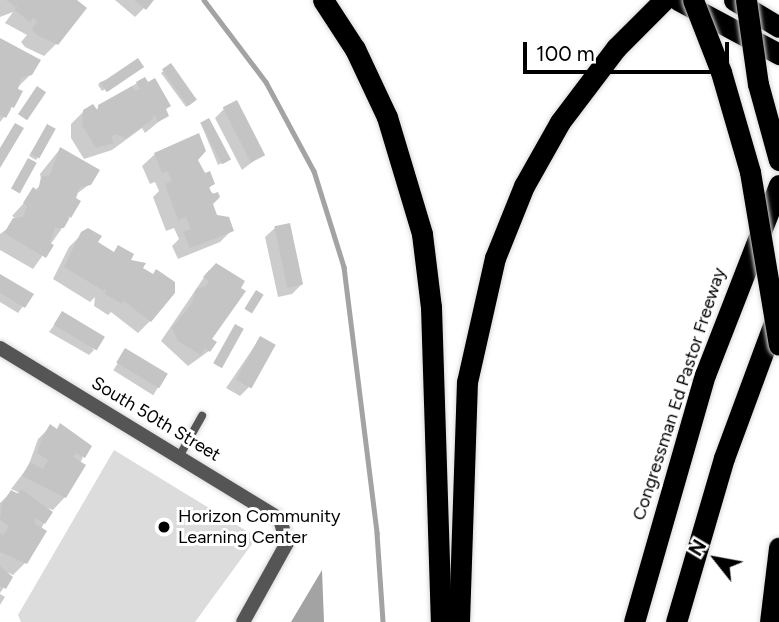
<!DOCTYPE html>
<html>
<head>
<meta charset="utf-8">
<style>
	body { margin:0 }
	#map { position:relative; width:779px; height:622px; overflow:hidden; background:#fff; font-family:Figtree,sans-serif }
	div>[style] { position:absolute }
	.green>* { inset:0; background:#dcdcdc }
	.water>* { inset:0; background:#a3a3a3 }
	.shadow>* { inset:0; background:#0003; transform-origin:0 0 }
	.stream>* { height:4.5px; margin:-2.25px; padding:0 2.25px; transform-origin:2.25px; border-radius:2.25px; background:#a3a3a3 }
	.building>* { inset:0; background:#c4c4c4; transform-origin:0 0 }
	.roads { filter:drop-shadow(0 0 2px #dbdbdb) drop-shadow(0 0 2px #dbdbdb) }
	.lane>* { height:8px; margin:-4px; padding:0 4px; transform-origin:4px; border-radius:4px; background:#555 }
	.street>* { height:14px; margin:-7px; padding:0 7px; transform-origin:7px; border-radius:7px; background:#555 }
	.highway>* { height:21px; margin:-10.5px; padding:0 10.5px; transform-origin:10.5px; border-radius:10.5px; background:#000 }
	.bridges { filter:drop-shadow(0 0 2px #dbdbdb) drop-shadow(0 0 2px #dbdbdb) }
	.highway-bridge>* { height:21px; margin:-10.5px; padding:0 10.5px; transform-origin:10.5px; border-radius:10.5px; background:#000 }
	.dots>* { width:19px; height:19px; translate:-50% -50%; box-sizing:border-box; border:4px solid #fff; border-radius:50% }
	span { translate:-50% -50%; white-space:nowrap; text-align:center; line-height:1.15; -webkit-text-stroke:6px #fff; paint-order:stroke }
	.street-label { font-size:18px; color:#000 }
	.poi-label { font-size:18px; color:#000 }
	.left { translate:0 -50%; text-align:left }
	.north { position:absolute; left:681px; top:524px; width:70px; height:70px; -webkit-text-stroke:5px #fff; paint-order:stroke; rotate:301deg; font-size:19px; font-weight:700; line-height:28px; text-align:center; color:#000 }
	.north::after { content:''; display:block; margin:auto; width:24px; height:32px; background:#000; clip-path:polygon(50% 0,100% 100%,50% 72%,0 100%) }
	.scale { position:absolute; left:523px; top:42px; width:206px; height:32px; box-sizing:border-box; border:4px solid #000; border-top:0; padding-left:9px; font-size:21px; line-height:24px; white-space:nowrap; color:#000; -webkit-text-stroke:5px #fff; paint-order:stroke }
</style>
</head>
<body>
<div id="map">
	<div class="green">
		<div style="clip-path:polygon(114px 450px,250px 533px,252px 544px,195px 622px,21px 622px,18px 615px)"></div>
	</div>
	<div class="water">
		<div style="clip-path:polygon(322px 570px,324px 622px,291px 622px)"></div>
	</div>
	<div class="shadow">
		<div style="clip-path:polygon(0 0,72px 0,56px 44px,44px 56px,25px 47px,21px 42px,27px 35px,5px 23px,13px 12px,0 17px)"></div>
		<div style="clip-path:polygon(115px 0,152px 0,135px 17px)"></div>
		<div style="clip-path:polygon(0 40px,31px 74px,16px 89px,12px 107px,0 122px)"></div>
		<div style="clip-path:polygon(170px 66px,193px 102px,186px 107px,161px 73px)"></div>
		<div style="clip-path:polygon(139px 69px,102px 91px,98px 85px,100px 82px)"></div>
		<div style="clip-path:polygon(137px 83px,167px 115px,145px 133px,142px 128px,112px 150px,84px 159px,71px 138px,71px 124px,84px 111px,95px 110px)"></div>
		<div style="clip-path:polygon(224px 109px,263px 154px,242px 170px,215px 118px)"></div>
		<div style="clip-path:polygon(201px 124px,226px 161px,218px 165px)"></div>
		<div style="clip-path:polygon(45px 129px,38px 157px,36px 160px,29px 156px)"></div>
		<div style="clip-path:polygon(60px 149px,90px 184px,71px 198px,70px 217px,33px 269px,0 250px,0 234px,19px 220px,12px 216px,42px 183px,40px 174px)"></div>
		<div style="clip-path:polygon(155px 154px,195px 159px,213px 184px,208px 189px,217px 197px,211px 204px,216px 216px,232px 230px,220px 242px,178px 259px,172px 246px,179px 239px,174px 228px,166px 231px,153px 197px,159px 191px,155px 182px,150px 184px,142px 166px)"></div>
		<div style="clip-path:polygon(275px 228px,301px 285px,292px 294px,278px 297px,265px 237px)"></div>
		<div style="clip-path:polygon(82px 234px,113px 253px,119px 247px,128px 261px,150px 321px,138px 333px,111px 312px,108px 315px,94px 306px,95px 297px,90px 302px,53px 279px,69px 247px)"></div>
		<div style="clip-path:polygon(209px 270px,209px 351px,188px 366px,161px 341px)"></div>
		<div style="clip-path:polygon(0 276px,31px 295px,18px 313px,0 302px)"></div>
		<div style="clip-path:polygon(63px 313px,94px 350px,89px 355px,49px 332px)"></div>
		<div style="clip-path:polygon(260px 338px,249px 387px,240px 396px,226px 388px)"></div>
		<div style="left:126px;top:350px;width:47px;height:24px;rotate:32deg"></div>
		<div style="clip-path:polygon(50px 427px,83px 457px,65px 497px,53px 510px,44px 507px,44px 523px,25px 563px,13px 575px,7px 572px,11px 577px,0 593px,0 503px,11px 492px,20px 493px,11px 489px,28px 467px,38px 439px)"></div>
		<div style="clip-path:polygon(0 594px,5px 597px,0 605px)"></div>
	</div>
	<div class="stream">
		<div style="left:204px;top:0;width:103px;rotate:52.9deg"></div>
		<div style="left:266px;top:82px;width:101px;rotate:61.7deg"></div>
		<div style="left:314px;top:171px;width:101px;rotate:72.6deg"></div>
		<div style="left:344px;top:267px;width:268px;rotate:82.9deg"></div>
		<div style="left:377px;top:533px;width:89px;rotate:86.1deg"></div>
	</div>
	<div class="building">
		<div style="clip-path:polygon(6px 0,77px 0,87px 8px,58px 45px,37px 35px,32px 29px,37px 22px,33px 18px,30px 22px,15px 10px,18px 4px,15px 7px)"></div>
		<div style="clip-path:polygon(134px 0,154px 0,146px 10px)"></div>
		<div style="clip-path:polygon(0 38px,41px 60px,32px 75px,21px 77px,18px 89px,23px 91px,14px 108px,8px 105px,11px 109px,6px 118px,0 115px)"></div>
		<div style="left:138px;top:58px;width:11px;height:45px;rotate:56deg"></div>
		<div style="left:171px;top:63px;width:45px;height:11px;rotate:55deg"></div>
		<div style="clip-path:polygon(145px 77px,148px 82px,155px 78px,171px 106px,166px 109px,169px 116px,158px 122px,154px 114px,152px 120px,126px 138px,116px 134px,111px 137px,114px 143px,96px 148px,82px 125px,83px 110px,93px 104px,98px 111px,98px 105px,107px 100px,132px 86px,135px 91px,140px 89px,136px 82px)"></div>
		<div style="left:37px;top:86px;width:11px;height:34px;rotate:34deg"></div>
		<div style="left:237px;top:100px;width:62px;height:16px;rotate:63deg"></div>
		<div style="left:209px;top:118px;width:47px;height:10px;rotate:62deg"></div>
		<div style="clip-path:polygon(15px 123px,24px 128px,0 168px,0 148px)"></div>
		<div style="left:47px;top:124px;width:10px;height:34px;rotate:29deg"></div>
		<div style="clip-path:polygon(199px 133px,206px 151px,198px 160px,205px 173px,210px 171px,215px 184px,209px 187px,212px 194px,218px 192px,220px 197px,213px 204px,217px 215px,229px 217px,234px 231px,190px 248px,183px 232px,191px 229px,186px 217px,178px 220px,165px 184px,172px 181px,167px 171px,162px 173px,154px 153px)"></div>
		<div style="clip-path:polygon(60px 147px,100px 170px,91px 185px,80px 187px,76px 198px,81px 201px,71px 218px,66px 214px,69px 219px,64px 228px,55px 228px,50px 243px,54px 245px,46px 258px,4px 233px,13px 218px,23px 217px,27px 206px,23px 203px,33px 187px,38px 191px,41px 177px,50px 175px)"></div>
		<div style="left:28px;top:158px;width:10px;height:35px;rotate:29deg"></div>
		<div style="left:290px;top:223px;width:63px;height:16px;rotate:78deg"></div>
		<div style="clip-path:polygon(88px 228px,102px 236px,98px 242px,114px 252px,118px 245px,134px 254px,131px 260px,146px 263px,143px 268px,153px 274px,156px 269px,175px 282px,175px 293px,151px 322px,124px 301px,122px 304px,105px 294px,106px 287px,104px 291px,64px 267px,81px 232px)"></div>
		<div style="clip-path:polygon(216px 263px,245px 281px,241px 288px,246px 291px,212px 339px,217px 342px,210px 352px,205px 348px,201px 355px,178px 341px,172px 328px,192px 303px,196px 289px,206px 286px,209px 281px,203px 277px)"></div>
		<div style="clip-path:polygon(0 274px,34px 294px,25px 308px,0 293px)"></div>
		<div style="left:256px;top:290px;width:9px;height:22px;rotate:32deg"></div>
		<div style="left:62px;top:311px;width:50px;height:16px;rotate:31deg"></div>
		<div style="left:235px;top:324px;width:10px;height:45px;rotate:29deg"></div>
		<div style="left:260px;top:336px;width:18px;height:50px;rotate:29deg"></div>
		<div style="left:125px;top:348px;width:50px;height:17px;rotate:31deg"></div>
		<div style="clip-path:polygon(60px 423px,92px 446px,85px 458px,76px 453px,73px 457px,86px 465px,66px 498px,22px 476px,30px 462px,43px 469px,48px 460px,37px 453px,42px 438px,50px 424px,57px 429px)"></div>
		<div style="clip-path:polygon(21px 489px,53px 512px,45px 524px,36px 518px,34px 523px,47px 531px,27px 564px,0 552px,0 533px,3px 535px,9px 526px,0 520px,2px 504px,11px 490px,18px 494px)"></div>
		<div style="clip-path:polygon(0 566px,13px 577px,6px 589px,0 586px)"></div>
	</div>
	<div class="roads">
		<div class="lane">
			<div style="left:180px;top:455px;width:45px;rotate:-60.6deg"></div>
		</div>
		<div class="street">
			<div style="left:0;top:348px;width:328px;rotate:31.4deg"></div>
			<div style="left:280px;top:519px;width:25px;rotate:74deg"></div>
			<div style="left:287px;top:543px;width:90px;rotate:119.1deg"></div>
		</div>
		<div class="highway">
			<div style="left:323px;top:0;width:59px;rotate:56.9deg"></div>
			<div style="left:355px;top:49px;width:75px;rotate:64.8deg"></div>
			<div style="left:387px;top:117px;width:122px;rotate:73.3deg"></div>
			<div style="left:422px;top:234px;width:74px;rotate:83deg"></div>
			<div style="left:431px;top:307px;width:315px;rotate:88.2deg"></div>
			<div style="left:678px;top:0;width:115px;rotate:28.1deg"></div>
			<div style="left:734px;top:0;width:52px;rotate:31deg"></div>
			<div style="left:459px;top:622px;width:240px;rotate:-88.1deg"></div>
			<div style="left:467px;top:382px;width:127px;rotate:-77.3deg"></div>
			<div style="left:495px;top:258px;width:78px;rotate:-68.1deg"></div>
			<div style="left:524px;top:186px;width:73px;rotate:-60.6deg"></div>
			<div style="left:560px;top:122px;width:93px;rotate:-52.9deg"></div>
			<div style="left:616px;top:48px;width:68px;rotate:-45deg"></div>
			<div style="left:634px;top:622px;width:257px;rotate:-74deg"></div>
			<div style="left:705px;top:375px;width:204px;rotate:-68.7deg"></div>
			<div style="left:676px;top:622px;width:171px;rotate:-73.7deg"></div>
			<div style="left:724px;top:458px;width:156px;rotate:-69.7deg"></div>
			<div style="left:770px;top:622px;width:75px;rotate:-83.1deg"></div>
		</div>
	</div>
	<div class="bridges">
		<div class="highway-bridge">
			<div style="left:693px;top:0;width:77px;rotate:68.7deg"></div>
			<div style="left:721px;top:72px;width:104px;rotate:73.8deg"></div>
			<div style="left:750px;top:172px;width:175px;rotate:80.5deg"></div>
			<div style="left:746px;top:0;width:85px;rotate:81.9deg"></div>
			<div style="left:758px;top:84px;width:79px;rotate:74.6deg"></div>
		</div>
	</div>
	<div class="dots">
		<div style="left:164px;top:527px;background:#000"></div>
	</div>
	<div class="street-label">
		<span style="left:679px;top:394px;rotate:-72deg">Congressman Ed Pastor Freeway</span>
		<span style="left:156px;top:419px;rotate:31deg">South 50th Street</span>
	</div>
	<div class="poi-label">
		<span class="left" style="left:178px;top:527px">Horizon Community<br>Learning Center</span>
	</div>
	<div class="north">N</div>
	<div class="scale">100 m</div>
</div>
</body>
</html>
